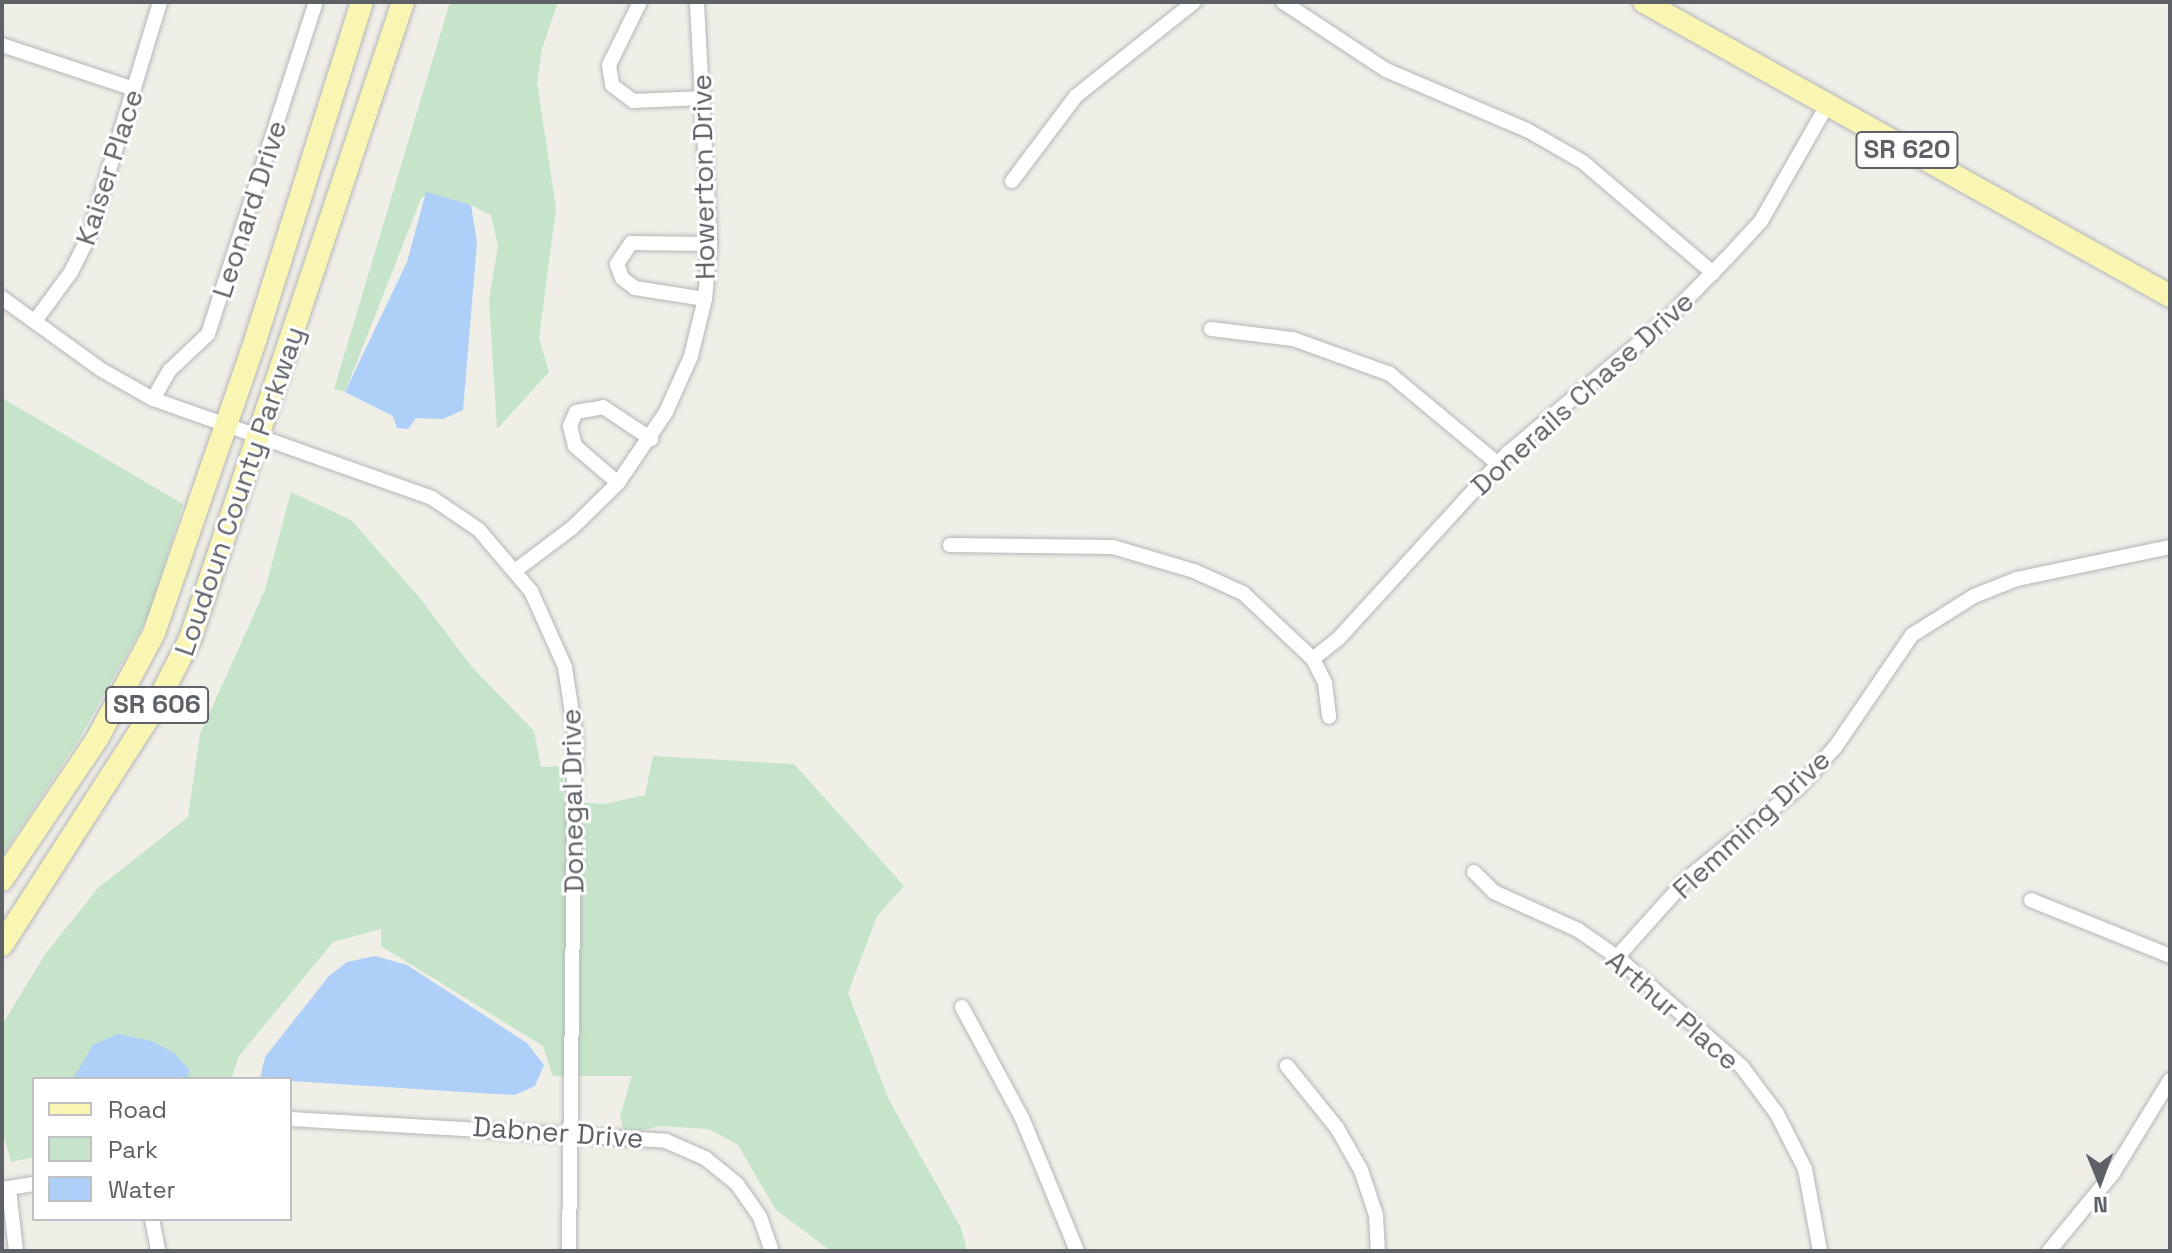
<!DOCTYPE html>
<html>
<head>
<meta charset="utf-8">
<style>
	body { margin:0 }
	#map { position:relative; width:2172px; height:1253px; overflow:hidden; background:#efeee7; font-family:"Space Grotesk",sans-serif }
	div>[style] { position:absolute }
	.green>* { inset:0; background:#c6e4ca }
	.water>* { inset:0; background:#aecff8 }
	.roads { filter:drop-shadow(0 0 2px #b4b6ba) drop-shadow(0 0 2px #b4b6ba) }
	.street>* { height:14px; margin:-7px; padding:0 7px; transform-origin:7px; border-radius:7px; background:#fff }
	.primary>* { height:22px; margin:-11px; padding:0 11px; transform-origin:11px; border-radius:11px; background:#f9f6b3 }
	span { translate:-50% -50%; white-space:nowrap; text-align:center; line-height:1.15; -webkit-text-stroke:6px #fff; paint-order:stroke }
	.shield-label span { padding:2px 6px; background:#fff; border:2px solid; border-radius:6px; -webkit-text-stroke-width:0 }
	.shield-label { font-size:26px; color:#5e6166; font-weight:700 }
	.street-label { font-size:28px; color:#5e6166 }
	.frame { position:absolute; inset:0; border:4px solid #5e6166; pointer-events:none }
	.legend { position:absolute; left:32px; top:1077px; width:260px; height:144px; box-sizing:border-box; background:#fff; border:2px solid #bfc0c2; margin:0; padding:10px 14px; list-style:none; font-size:24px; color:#5e6166 }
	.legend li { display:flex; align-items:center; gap:16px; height:40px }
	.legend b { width:40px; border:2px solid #bfc0c2 }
	.north { position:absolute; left:2060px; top:1141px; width:80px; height:80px; -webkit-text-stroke:6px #fff; paint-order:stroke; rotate:179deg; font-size:22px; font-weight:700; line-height:32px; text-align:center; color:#5e6166 }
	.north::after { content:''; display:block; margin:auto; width:28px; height:36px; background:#5e6166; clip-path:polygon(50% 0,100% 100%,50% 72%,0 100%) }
</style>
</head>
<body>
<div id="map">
	<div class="green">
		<div style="clip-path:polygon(450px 2px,558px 2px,542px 49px,537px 83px,556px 208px,539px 338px,549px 372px,497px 429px,489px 299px,498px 246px,491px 215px,471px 205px,422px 196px,345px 392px,334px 389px)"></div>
		<div style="clip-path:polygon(2px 398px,183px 504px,149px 615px,78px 741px,2px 856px)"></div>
		<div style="clip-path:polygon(291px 492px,351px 520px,419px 597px,472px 667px,534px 731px,541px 767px,563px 766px,563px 801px,604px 804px,645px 795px,653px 756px,794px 764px,904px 886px,877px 916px,848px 993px,889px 1100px,961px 1228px,967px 1251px,831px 1251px,776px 1210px,738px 1145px,709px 1129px,659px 1126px,625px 1135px,620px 1116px,632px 1076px,553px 1076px,543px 1046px,381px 946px,381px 929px,333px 942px,239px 1056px,231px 1079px,34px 1079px,34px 1157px,11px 1162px,2px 1129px,2px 1025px,46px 953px,98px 888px,188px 817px,200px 734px,265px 590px)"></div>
	</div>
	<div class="water">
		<div style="clip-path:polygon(426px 192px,471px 205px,477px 242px,463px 410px,443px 419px,416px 418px,408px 429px,397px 428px,393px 416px,345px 392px,407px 262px)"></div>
		<div style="clip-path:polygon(375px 956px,407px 965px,527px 1043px,544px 1065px,535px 1086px,515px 1095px,495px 1094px,260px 1079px,265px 1057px,329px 976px,347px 962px)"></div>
		<div style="clip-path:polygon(118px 1034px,152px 1041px,174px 1053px,189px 1069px,188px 1079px,73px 1079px,93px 1045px)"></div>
	</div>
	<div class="roads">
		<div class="street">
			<div style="left:640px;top:2px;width:70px;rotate:116.2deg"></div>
			<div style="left:609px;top:65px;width:20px;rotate:81deg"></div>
			<div style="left:612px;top:85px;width:26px;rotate:37deg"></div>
			<div style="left:633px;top:101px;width:70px;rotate:-2.5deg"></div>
			<div style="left:1283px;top:2px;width:123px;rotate:33.4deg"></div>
			<div style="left:1386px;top:70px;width:153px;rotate:23.1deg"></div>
			<div style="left:1527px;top:130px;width:64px;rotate:29.7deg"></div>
			<div style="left:1583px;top:162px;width:171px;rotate:40.5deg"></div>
			<div style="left:2px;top:45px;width:139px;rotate:18.4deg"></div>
			<div style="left:1012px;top:181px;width:106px;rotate:-53deg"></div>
			<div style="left:1076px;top:96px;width:151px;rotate:-38.5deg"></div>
			<div style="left:2px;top:298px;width:121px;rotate:35.9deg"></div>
			<div style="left:100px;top:369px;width:61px;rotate:29.5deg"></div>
			<div style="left:153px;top:399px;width:296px;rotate:19.5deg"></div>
			<div style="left:432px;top:498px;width:57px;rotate:34.2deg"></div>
			<div style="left:479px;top:530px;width:80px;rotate:49.6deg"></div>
			<div style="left:531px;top:591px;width:83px;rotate:65.9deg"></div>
			<div style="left:565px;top:667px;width:67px;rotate:81.4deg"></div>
			<div style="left:575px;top:733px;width:518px;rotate:90.66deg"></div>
			<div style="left:705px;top:299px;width:71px;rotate:-171.1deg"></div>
			<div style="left:635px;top:288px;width:16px;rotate:-142deg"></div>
			<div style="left:622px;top:278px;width:15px;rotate:-110deg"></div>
			<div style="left:617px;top:264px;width:25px;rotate:-56deg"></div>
			<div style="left:631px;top:243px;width:79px;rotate:0.7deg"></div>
			<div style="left:35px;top:321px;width:61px;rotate:-53.7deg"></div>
			<div style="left:71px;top:272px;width:40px;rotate:-63.4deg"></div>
			<div style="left:89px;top:236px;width:245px;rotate:-73.1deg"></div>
			<div style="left:1211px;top:329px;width:83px;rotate:7deg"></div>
			<div style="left:1293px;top:339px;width:103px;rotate:19.8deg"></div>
			<div style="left:1390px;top:374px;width:141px;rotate:39.8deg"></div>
			<div style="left:153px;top:399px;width:34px;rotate:-60deg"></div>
			<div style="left:170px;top:370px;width:52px;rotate:-43.5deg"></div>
			<div style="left:208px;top:334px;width:349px;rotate:-72deg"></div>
			<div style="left:618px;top:483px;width:57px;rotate:-139.3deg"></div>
			<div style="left:575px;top:446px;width:21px;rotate:-104deg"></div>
			<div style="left:570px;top:426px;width:15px;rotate:-67deg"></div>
			<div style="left:576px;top:412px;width:27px;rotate:-10deg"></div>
			<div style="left:603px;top:407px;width:58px;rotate:33.7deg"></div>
			<div style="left:950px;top:545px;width:163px;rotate:0.7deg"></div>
			<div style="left:1113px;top:547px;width:84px;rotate:16.5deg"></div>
			<div style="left:1194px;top:571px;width:54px;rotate:24.2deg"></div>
			<div style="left:1243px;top:593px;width:96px;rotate:43.3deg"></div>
			<div style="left:1313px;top:659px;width:27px;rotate:63deg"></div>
			<div style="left:1325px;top:683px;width:34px;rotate:83deg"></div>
			<div style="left:516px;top:570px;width:70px;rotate:-36.9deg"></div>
			<div style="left:572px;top:528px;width:64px;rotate:-44.4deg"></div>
			<div style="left:618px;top:483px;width:86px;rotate:-55.9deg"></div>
			<div style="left:666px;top:412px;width:61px;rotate:-65.9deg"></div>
			<div style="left:691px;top:356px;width:59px;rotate:-76.2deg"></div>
			<div style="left:705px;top:299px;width:55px;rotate:-84.8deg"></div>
			<div style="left:710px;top:244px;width:242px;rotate:-93.1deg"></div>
			<div style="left:1313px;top:659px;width:32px;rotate:-39deg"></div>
			<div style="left:1338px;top:639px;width:253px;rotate:-47.6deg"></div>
			<div style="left:1509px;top:452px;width:204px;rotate:-40deg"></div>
			<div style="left:1665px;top:321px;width:88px;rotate:-45.5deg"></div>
			<div style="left:1727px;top:258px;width:50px;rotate:-47.4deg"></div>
			<div style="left:1761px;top:221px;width:131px;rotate:-60.3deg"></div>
			<div style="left:1474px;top:872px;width:28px;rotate:45deg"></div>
			<div style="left:1494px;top:892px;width:92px;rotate:24.3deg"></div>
			<div style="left:1578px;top:930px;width:47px;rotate:34.7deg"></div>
			<div style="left:1617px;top:957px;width:167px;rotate:41.3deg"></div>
			<div style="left:1742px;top:1067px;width:59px;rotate:53.3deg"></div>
			<div style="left:1777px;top:1114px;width:62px;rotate:63deg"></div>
			<div style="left:1805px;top:1169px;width:83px;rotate:79.6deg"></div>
			<div style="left:2031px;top:900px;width:150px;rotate:21.9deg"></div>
			<div style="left:1617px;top:957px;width:106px;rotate:-48.1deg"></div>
			<div style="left:1688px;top:878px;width:144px;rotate:-39.3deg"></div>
			<div style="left:1799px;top:787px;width:55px;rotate:-47.9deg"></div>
			<div style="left:1836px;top:746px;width:135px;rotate:-55.6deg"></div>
			<div style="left:1912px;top:635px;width:73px;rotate:-32.2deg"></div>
			<div style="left:1974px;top:596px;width:46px;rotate:-21.6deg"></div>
			<div style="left:2017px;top:579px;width:156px;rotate:-11.8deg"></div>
			<div style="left:962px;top:1007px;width:126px;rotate:61.6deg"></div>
			<div style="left:1022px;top:1118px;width:144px;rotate:67.5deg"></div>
			<div style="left:1287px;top:1066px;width:80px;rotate:51.1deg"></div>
			<div style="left:1337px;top:1128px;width:48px;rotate:60.3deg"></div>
			<div style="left:1361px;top:1170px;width:47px;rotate:71.6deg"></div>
			<div style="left:1376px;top:1215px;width:36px;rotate:87deg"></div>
			<div style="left:290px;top:1119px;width:377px;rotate:3.3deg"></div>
			<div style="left:666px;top:1141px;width:43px;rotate:23.6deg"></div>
			<div style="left:705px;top:1158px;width:41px;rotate:39.1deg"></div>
			<div style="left:737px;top:1184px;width:40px;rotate:55.1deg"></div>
			<div style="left:760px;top:1217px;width:36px;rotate:71deg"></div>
			<div style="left:2px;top:1189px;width:32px;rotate:-9deg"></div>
			<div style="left:9px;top:1189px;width:62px;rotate:83.6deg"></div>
			<div style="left:152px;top:1219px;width:33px;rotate:79deg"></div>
			<div style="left:2049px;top:1251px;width:101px;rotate:-50.6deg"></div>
			<div style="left:2113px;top:1173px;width:109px;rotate:-58.5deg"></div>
		</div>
		<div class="primary">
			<div style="left:1644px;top:2px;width:603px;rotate:29.2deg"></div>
			<div style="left:2px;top:880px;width:170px;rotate:-56deg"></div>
			<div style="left:97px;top:739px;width:120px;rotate:-61.7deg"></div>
			<div style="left:154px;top:633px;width:312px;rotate:-70.9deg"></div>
			<div style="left:256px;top:338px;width:352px;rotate:-72.5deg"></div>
			<div style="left:2px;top:945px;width:275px;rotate:-57.2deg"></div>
			<div style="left:151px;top:714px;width:85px;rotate:-62.5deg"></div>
			<div style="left:190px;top:639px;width:672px;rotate:-71.51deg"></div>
		</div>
	</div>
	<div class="shield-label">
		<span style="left:1907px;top:150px">SR 620</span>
		<span style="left:157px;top:705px">SR 606</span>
	</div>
	<div class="street-label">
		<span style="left:109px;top:167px;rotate:-72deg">Kaiser Place</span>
		<span style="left:703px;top:177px;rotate:-91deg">Howerton Drive</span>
		<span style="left:249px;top:209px;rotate:-72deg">Leonard Drive</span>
		<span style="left:1582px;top:393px;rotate:-42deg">Donerails Chase Drive</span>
		<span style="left:239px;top:491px;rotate:-71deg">Loudoun County Parkway</span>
		<span style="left:572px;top:801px;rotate:-91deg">Donegal Drive</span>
		<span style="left:1751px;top:824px;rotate:-43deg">Flemming Drive</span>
		<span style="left:1673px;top:1010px;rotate:41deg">Arthur Place</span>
		<span style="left:558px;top:1132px;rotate:4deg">Dabner Drive</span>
	</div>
	<div class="frame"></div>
	<ul class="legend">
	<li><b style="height:10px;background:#f9f6b3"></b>Road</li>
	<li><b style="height:22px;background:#c6e4ca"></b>Park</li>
	<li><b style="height:22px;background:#aecff8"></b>Water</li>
	</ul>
	<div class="north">N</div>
</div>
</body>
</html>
